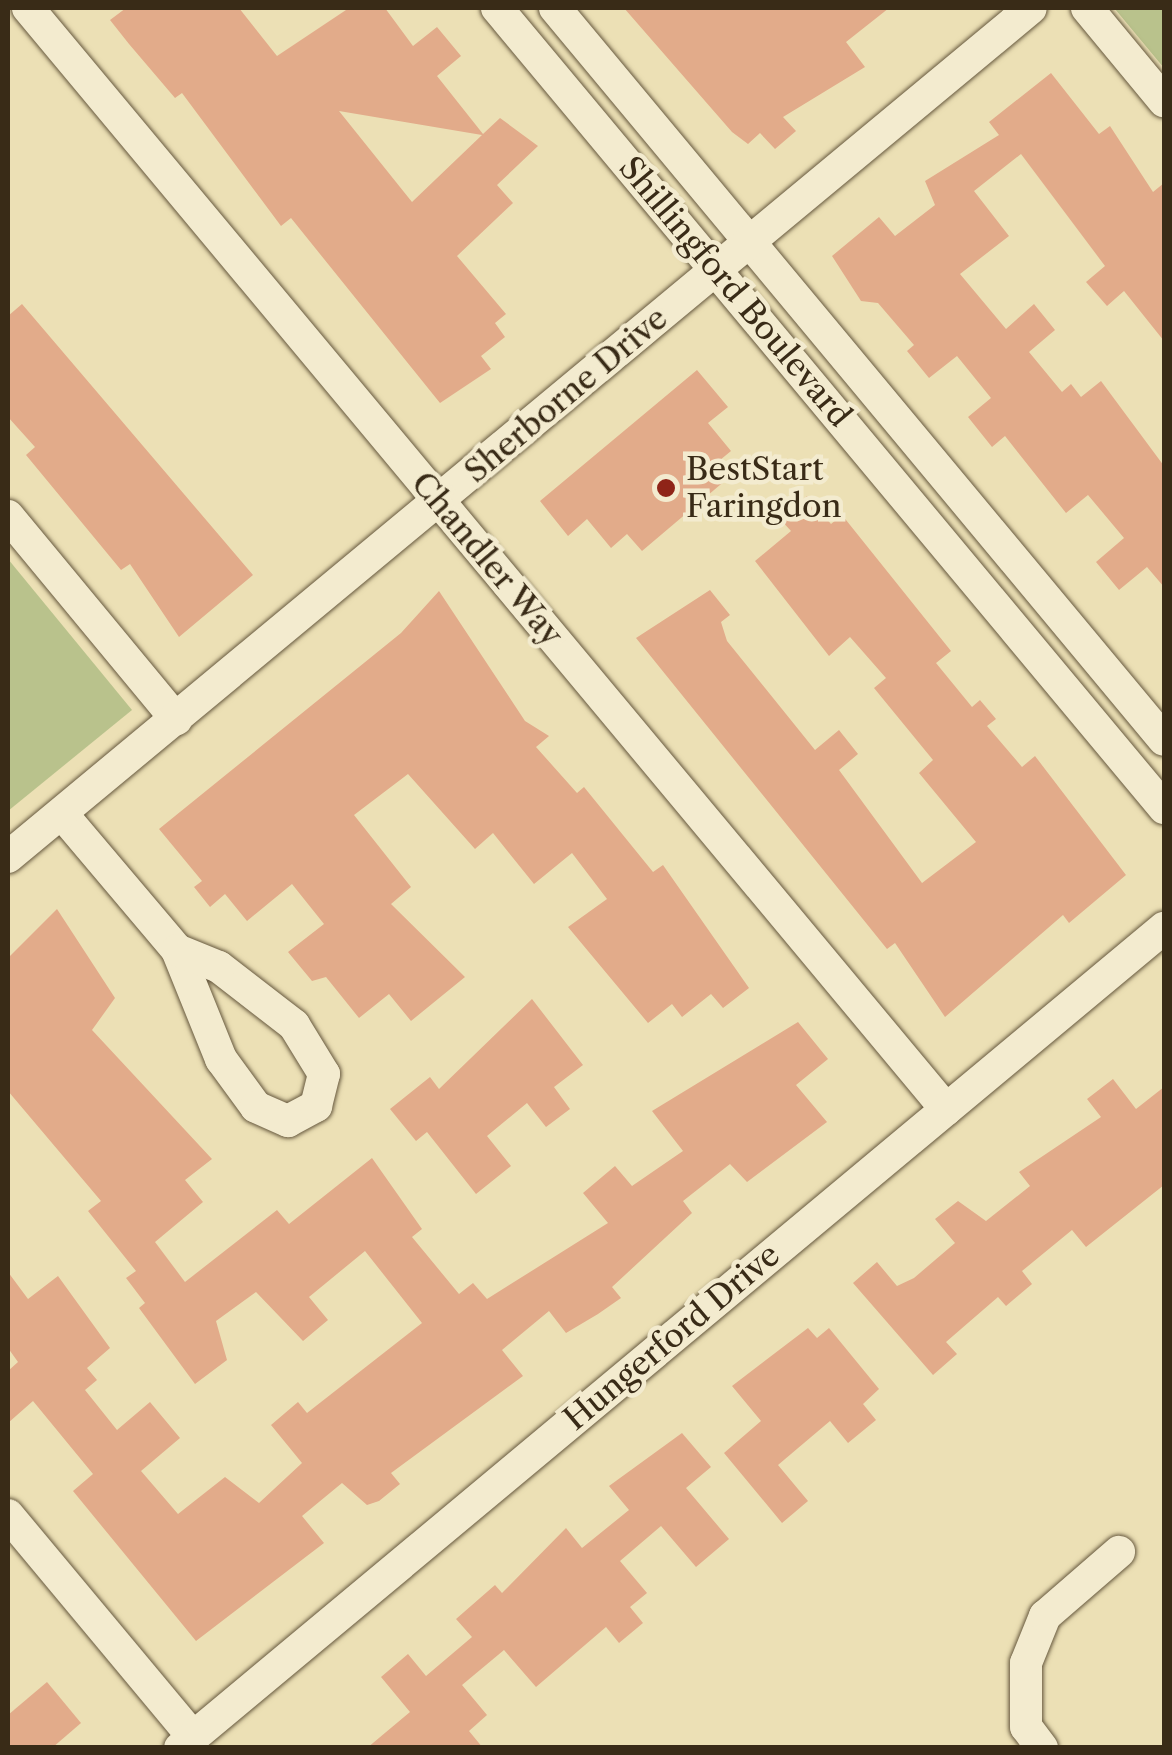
<!DOCTYPE html>
<html>
<head>
<meta charset="utf-8">
<style>
	body { margin:0 }
	#map { position:relative; width:1172px; height:1755px; overflow:hidden; background:#ece0b5; font-family:"Libre Caslon Text",serif }
	div>[style] { position:absolute }
	.green>* { inset:0; background:#b9c28c }
	.building>* { inset:0; background:#e2ab8a }
	.roads { filter:drop-shadow(0 0 2px #66583e) drop-shadow(0 0 2px #66583e) }
	.minor>* { height:32px; margin:-16px; padding:0 16px; transform-origin:16px; border-radius:16px; background:#f3ebcf }
	.dots>* { width:28px; height:28px; translate:-50% -50%; box-sizing:border-box; border:5px solid #f3ebcf; border-radius:50% }
	span { translate:-50% -50%; white-space:nowrap; text-align:center; line-height:1.15; -webkit-text-stroke:9px #f3ebcf; paint-order:stroke }
	.street-label { font-size:32px; color:#392b17 }
	.poi-label { font-size:32px; color:#392b17 }
	.left { translate:0 -50%; text-align:left }
	.frame { position:absolute; inset:0; border:10px solid #392b17; pointer-events:none }
</style>
</head>
<body>
<div id="map">
	<div class="green">
		<div style="clip-path:polygon(1114px 8px,1164px 8px,1164px 68px,1115px 9px)"></div>
		<div style="clip-path:polygon(8px 559px,132px 710px,8px 811px)"></div>
	</div>
	<div class="building">
		<div style="clip-path:polygon(evenodd,126px 8px,239px 8px,277px 56px,349px 8px,385px 8px,413px 46px,437px 27px,461px 56px,437px 76px,483px 134px,500px 118px,538px 146px,497px 185px,513px 203px,457px 256px,506px 314px,495px 323px,505px 337px,481px 356px,491px 369px,440px 403px,291px 218px,281px 226px,182px 93px,175px 98px,129px 44px,110px 20px,126px 8px,339px 111px,482px 135px,412px 202px,339px 111px)"></div>
		<div style="clip-path:polygon(624px 8px,889px 8px,846px 42px,865px 67px,783px 117px,796px 131px,775px 149px,760px 133px,748px 144px,732px 132px)"></div>
		<div style="clip-path:polygon(1051px 73px,1099px 134px,1110px 126px,1153px 192px,1164px 183px,1164px 341px,1124px 291px,1107px 306px,1086px 282px,1105px 266px,1021px 154px,974px 191px,1009px 236px,960px 274px,1006px 329px,1034px 304px,1055px 330px,1029px 352px,1062px 392px,1071px 384px,1081px 397px,1101px 381px,1164px 466px,1164px 587px,1147px 567px,1119px 590px,1096px 562px,1124px 538px,1088px 495px,1066px 513px,1005px 436px,992px 447px,968px 417px,991px 398px,957px 356px,929px 378px,907px 351px,914px 345px,878px 303px,861px 301px,832px 256px,879px 217px,895px 236px,935px 205px,925px 181px,999px 135px,989px 122px)"></div>
		<div style="clip-path:polygon(22px 304px,253px 575px,179px 637px,130px 564px,121px 570px,26px 455px,35px 447px,8px 417px,8px 316px)"></div>
		<div style="clip-path:polygon(697px 370px,728px 407px,708px 423px,731px 451px,714px 465px,727px 479px,642px 551px,627px 534px,611px 548px,587px 519px,568px 536px,540px 501px)"></div>
		<div style="clip-path:polygon(807px 496px,831px 524px,842px 515px,951px 651px,936px 663px,972px 707px,980px 700px,996px 719px,987px 726px,1022px 767px,1035px 756px,1126px 875px,1069px 923px,1063px 915px,945px 1017px,895px 943px,887px 949px,636px 638px,710px 590px,730px 615px,721px 622px,727px 641px,815px 750px,839px 730px,858px 754px,839px 770px,922px 883px,976px 842px,919px 773px,933px 760px,874px 688px,886px 678px,850px 637px,829px 656px,755px 561px,791px 531px,780px 519px)"></div>
		<div style="clip-path:polygon(439px 591px,525px 721px,549px 736px,536px 747px,577px 793px,584px 787px,653px 872px,663px 865px,749px 988px,723px 1008px,711px 994px,682px 1017px,672px 1004px,648px 1023px,568px 927px,607px 899px,572px 853px,534px 884px,493px 833px,475px 849px,408px 774px,354px 815px,411px 887px,391px 904px,465px 977px,411px 1021px,389px 994px,359px 1018px,326px 977px,312px 981px,288px 952px,324px 924px,292px 884px,247px 921px,225px 894px,210px 907px,194px 887px,202px 881px,159px 829px,401px 633px)"></div>
		<div style="clip-path:polygon(57px 909px,115px 998px,92px 1030px,212px 1159px,185px 1180px,203px 1202px,155px 1242px,185px 1282px,277px 1210px,289px 1224px,372px 1158px,422px 1229px,412px 1237px,459px 1294px,473px 1283px,487px 1299px,608px 1223px,583px 1193px,615px 1166px,632px 1186px,683px 1151px,652px 1111px,798px 1022px,828px 1059px,796px 1085px,827px 1122px,747px 1182px,730px 1164px,683px 1201px,692px 1213px,612px 1287px,621px 1298px,598px 1314px,566px 1333px,549px 1311px,502px 1350px,523px 1376px,391px 1473px,400px 1484px,379px 1501px,367px 1505px,342px 1483px,302px 1516px,324px 1543px,196px 1641px,73px 1491px,93px 1474px,33px 1401px,8px 1423px,8px 1371px,18px 1362px,8px 1348px,8px 1272px,28px 1299px,58px 1276px,110px 1348px,87px 1368px,97px 1380px,85px 1390px,117px 1430px,150px 1402px,180px 1438px,141px 1471px,178px 1514px,225px 1477px,259px 1503px,302px 1463px,271px 1425px,298px 1402px,307px 1413px,422px 1323px,365px 1251px,309px 1297px,328px 1320px,303px 1341px,256px 1292px,216px 1321px,227px 1360px,195px 1384px,139px 1308px,145px 1303px,126px 1278px,136px 1271px,88px 1211px,101px 1201px,8px 1091px,8px 958px)"></div>
		<div style="clip-path:polygon(532px 999px,583px 1065px,554px 1087px,570px 1109px,546px 1127px,527px 1103px,487px 1136px,511px 1166px,476px 1194px,427px 1132px,416px 1141px,390px 1109px,430px 1077px,439px 1089px)"></div>
		<div style="clip-path:polygon(1113px 1079px,1136px 1109px,1164px 1087px,1164px 1185px,1086px 1247px,1072px 1230px,1022px 1271px,1032px 1284px,1006px 1306px,998px 1297px,946px 1342px,957px 1354px,933px 1375px,853px 1283px,877px 1262px,897px 1286px,914px 1278px,955px 1243px,935px 1219px,958px 1201px,986px 1221px,1030px 1186px,1019px 1172px,1101px 1117px,1087px 1099px)"></div>
		<div style="clip-path:polygon(808px 1328px,817px 1338px,829px 1328px,879px 1389px,863px 1404px,876px 1420px,848px 1443px,830px 1421px,778px 1465px,808px 1501px,782px 1523px,724px 1453px,761px 1421px,732px 1386px)"></div>
		<div style="clip-path:polygon(682px 1433px,711px 1467px,686px 1488px,729px 1539px,696px 1567px,661px 1526px,620px 1561px,647px 1593px,630px 1607px,643px 1623px,619px 1643px,606px 1627px,536px 1687px,504px 1650px,462px 1685px,487px 1715px,469px 1731px,483px 1748px,367px 1748px,410px 1712px,381px 1677px,408px 1654px,426px 1676px,472px 1637px,456px 1619px,495px 1585px,502px 1593px,566px 1528px,582px 1548px,629px 1510px,609px 1486px)"></div>
		<div style="clip-path:polygon(47px 1682px,81px 1723px,52px 1748px,8px 1748px,8px 1715px)"></div>
	</div>
	<div class="roads">
		<div class="minor">
			<div style="left:28px;top:8px;width:1434px;rotate:50.18deg"></div>
			<div style="left:497px;top:8px;width:1042px;rotate:50.18deg"></div>
			<div style="left:555px;top:8px;width:952px;rotate:50.24deg"></div>
			<div style="left:1087px;top:8px;width:121px;rotate:50.4deg"></div>
			<div style="left:8px;top:516px;width:264px;rotate:50.4deg"></div>
			<div style="left:63px;top:815px;width:177px;rotate:49.8deg"></div>
			<div style="left:177px;top:950px;width:118px;rotate:68deg"></div>
			<div style="left:221px;top:1059px;width:59px;rotate:53.9deg"></div>
			<div style="left:256px;top:1107px;width:35px;rotate:24deg"></div>
			<div style="left:288px;top:1121px;width:32px;rotate:-28deg"></div>
			<div style="left:316px;top:1106px;width:33px;rotate:-76deg"></div>
			<div style="left:324px;top:1074px;width:57px;rotate:-121.5deg"></div>
			<div style="left:294px;top:1025px;width:95px;rotate:-142.3deg"></div>
			<div style="left:219px;top:967px;width:45px;rotate:-158deg"></div>
			<div style="left:8px;top:857px;width:1329px;rotate:-39.69deg"></div>
			<div style="left:8px;top:1515px;width:289px;rotate:50.2deg"></div>
			<div style="left:180px;top:1748px;width:1281px;rotate:-39.81deg"></div>
			<div style="left:1042px;top:1748px;width:26px;rotate:-127deg"></div>
			<div style="left:1026px;top:1727px;width:64px;rotate:-90deg"></div>
			<div style="left:1026px;top:1663px;width:51px;rotate:-68deg"></div>
			<div style="left:1045px;top:1616px;width:98px;rotate:-40.9deg"></div>
		</div>
	</div>
	<div class="dots">
		<div style="left:666px;top:488px;background:#8f2418"></div>
	</div>
	<div class="street-label">
		<span style="left:735px;top:292px;rotate:50deg">Shillingford Boulevard</span>
		<span style="left:566px;top:395px;rotate:-40deg">Sherborne Drive</span>
		<span style="left:487px;top:559px;rotate:50deg">Chandler Way</span>
		<span style="left:672px;top:1337px;rotate:-40deg">Hungerford Drive</span>
	</div>
	<div class="poi-label">
		<span class="left" style="left:686px;top:488px">BestStart<br>Faringdon</span>
	</div>
	<div class="frame"></div>
</div>
</body>
</html>
